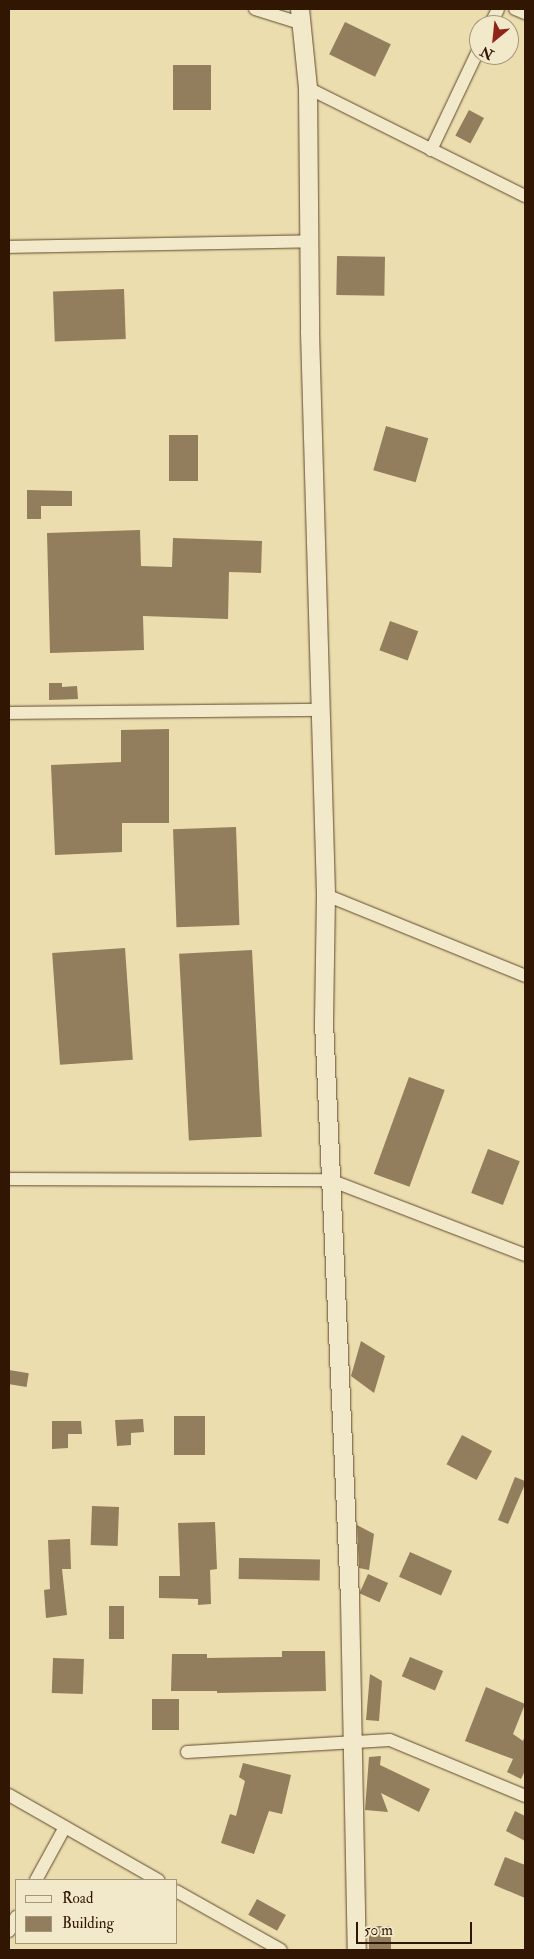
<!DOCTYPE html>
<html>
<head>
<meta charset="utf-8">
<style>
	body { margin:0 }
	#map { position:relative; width:534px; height:1959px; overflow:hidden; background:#ebddad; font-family:"IM FELL Double Pica",serif }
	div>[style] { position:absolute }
	.building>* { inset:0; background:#927d5c; transform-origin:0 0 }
	.roads { filter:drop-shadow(0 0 1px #60482e) drop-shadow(0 0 1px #60482e) }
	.street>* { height:12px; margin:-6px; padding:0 6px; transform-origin:6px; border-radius:6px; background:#f2e9ca }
	.secondary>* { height:18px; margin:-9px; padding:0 9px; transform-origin:9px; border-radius:9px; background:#f2e9ca }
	span { translate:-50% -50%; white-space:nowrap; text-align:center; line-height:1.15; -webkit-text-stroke:4px #f2e9ca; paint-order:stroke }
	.frame { position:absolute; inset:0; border:10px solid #311604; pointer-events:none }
	.legend { position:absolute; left:15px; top:1879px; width:162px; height:65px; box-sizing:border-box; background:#f2e9ca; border:1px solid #a5957b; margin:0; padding:6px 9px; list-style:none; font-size:15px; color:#311604 }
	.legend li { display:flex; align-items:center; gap:10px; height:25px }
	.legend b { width:25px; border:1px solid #a5957b }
	.north { position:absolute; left:469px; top:15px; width:50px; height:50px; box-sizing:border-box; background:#f2e9ca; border:1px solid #a5957b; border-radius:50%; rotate:208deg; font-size:14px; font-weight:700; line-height:20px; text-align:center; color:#311604 }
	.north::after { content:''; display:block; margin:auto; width:18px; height:22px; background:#8f2418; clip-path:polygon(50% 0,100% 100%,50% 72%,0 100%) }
	.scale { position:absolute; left:356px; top:1922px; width:116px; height:22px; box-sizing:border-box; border:2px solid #311604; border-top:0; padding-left:6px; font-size:15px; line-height:18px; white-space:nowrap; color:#311604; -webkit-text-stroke:4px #f2e9ca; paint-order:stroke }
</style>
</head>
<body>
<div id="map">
	<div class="building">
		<div style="left:345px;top:22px;width:51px;height:36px;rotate:26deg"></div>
		<div style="left:173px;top:65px;width:38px;height:45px"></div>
		<div style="left:469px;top:110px;width:17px;height:29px;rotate:28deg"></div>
		<div style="left:337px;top:256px;width:48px;height:39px;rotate:1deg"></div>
		<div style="left:124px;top:289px;width:50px;height:71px;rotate:88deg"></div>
		<div style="left:386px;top:426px;width:44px;height:46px;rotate:16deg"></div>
		<div style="left:169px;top:435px;width:29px;height:46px"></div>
		<div style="clip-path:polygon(27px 490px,72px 491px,72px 506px,41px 506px,41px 519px,27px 519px)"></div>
		<div style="clip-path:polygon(140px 530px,141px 566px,172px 567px,173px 538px,262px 541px,261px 573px,229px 572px,228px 619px,143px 616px,144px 650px,50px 653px,47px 533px)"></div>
		<div style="left:390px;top:621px;width:30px;height:31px;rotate:20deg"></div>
		<div style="clip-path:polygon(49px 683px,62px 683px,62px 687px,77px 686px,78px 699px,49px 700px)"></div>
		<div style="clip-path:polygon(169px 729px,169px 823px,122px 823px,122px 852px,55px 855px,51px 765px,121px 762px,121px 730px)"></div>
		<div style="left:236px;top:827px;width:98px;height:63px;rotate:88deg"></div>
		<div style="left:125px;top:948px;width:112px;height:73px;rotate:86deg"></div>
		<div style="left:252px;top:950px;width:187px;height:73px;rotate:87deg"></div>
		<div style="left:409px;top:1077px;width:38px;height:103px;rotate:20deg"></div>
		<div style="left:488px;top:1149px;width:34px;height:47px;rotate:21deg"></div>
		<div style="clip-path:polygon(361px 1341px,385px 1356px,374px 1393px,351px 1376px)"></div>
		<div style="left:9px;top:1370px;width:20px;height:14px;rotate:9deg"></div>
		<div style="left:174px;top:1416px;width:31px;height:39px"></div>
		<div style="clip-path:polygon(143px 1419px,144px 1432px,131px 1433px,131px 1445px,117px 1446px,115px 1420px)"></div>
		<div style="clip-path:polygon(52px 1421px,81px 1421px,82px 1434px,68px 1434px,68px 1448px,52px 1449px)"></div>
		<div style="left:462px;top:1435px;width:34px;height:33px;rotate:28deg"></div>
		<div style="clip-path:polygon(515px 1477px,525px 1481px,525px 1484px,508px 1524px,498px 1520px)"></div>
		<div style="left:92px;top:1506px;width:27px;height:39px;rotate:2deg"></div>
		<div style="clip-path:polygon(215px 1522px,217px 1569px,210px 1570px,211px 1604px,198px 1605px,198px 1599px,159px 1598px,159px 1576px,180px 1576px,178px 1523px)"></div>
		<div style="clip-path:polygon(357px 1525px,374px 1534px,369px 1570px,359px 1568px)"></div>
		<div style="clip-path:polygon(70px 1539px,71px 1569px,62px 1569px,67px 1615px,46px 1618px,44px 1590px,50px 1589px,48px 1540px)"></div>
		<div style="left:410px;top:1552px;width:46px;height:27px;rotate:24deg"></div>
		<div style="left:239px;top:1558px;width:81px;height:21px;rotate:1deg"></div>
		<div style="left:368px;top:1574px;width:22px;height:21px;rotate:24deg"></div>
		<div style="left:109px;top:1606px;width:15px;height:33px"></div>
		<div style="clip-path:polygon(282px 1651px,325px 1651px,326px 1691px,217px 1693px,217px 1691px,171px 1691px,172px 1654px,207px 1654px,207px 1658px,282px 1657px)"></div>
		<div style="left:410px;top:1657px;width:36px;height:21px;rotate:23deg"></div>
		<div style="left:53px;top:1658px;width:31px;height:35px;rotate:2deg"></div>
		<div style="clip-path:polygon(370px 1674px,382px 1681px,379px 1721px,366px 1720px)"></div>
		<div style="clip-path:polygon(486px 1687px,525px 1704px,513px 1734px,523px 1741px,525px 1735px,525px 1771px,521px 1779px,507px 1772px,513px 1759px,465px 1741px)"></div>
		<div style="left:152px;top:1699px;width:27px;height:31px"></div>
		<div style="clip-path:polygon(381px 1756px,380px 1765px,430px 1789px,419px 1812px,381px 1793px,388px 1812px,365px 1810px,369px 1757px)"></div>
		<div style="clip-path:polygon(243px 1763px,291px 1775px,282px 1814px,269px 1811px,254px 1854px,221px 1843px,230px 1814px,236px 1816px,245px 1781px,239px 1777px)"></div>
		<div style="clip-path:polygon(515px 1811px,525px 1816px,525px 1841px,506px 1831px)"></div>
		<div style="clip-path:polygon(505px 1857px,525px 1865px,525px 1898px,494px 1885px)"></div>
		<div style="left:257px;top:1899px;width:33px;height:18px;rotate:29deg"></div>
		<div style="left:369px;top:1926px;width:22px;height:24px"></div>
	</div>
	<div class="roads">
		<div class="street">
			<div style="left:255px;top:9px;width:47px;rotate:17.3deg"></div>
			<div style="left:515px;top:9px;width:11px;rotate:22deg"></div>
			<div style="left:490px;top:25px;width:18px;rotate:-63deg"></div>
			<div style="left:308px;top:88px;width:242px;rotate:26.5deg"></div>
			<div style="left:431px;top:150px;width:112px;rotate:-64.6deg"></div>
			<div style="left:9px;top:247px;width:299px;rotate:-1.1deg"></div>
			<div style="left:9px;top:713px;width:312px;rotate:-0.6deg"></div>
			<div style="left:326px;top:895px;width:215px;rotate:22.1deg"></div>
			<div style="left:9px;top:1179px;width:321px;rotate:0.2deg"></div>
			<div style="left:330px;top:1180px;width:209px;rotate:21deg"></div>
			<div style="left:187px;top:1752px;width:203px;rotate:-3.4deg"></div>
			<div style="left:390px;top:1740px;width:146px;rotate:22.5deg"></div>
			<div style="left:9px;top:1795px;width:172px;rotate:29.7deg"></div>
			<div style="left:36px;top:1880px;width:60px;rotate:-61.3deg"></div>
			<div style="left:176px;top:1891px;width:120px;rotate:29.3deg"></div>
			<div style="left:9px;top:1931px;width:16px;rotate:-63deg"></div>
		</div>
		<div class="secondary">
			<div style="left:300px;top:9px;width:79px;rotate:84.2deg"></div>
			<div style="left:308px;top:88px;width:244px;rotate:89.5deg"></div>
			<div style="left:310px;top:332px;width:563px;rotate:88.37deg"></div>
			<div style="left:326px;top:895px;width:127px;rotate:90.9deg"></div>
			<div style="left:324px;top:1022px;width:578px;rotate:87.42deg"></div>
			<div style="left:350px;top:1599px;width:351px;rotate:88.9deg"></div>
		</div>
	</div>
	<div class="frame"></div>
	<ul class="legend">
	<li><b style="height:6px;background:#f2e9ca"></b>Road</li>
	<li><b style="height:14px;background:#927d5c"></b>Building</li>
	</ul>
	<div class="north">N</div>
	<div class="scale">50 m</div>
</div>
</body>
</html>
